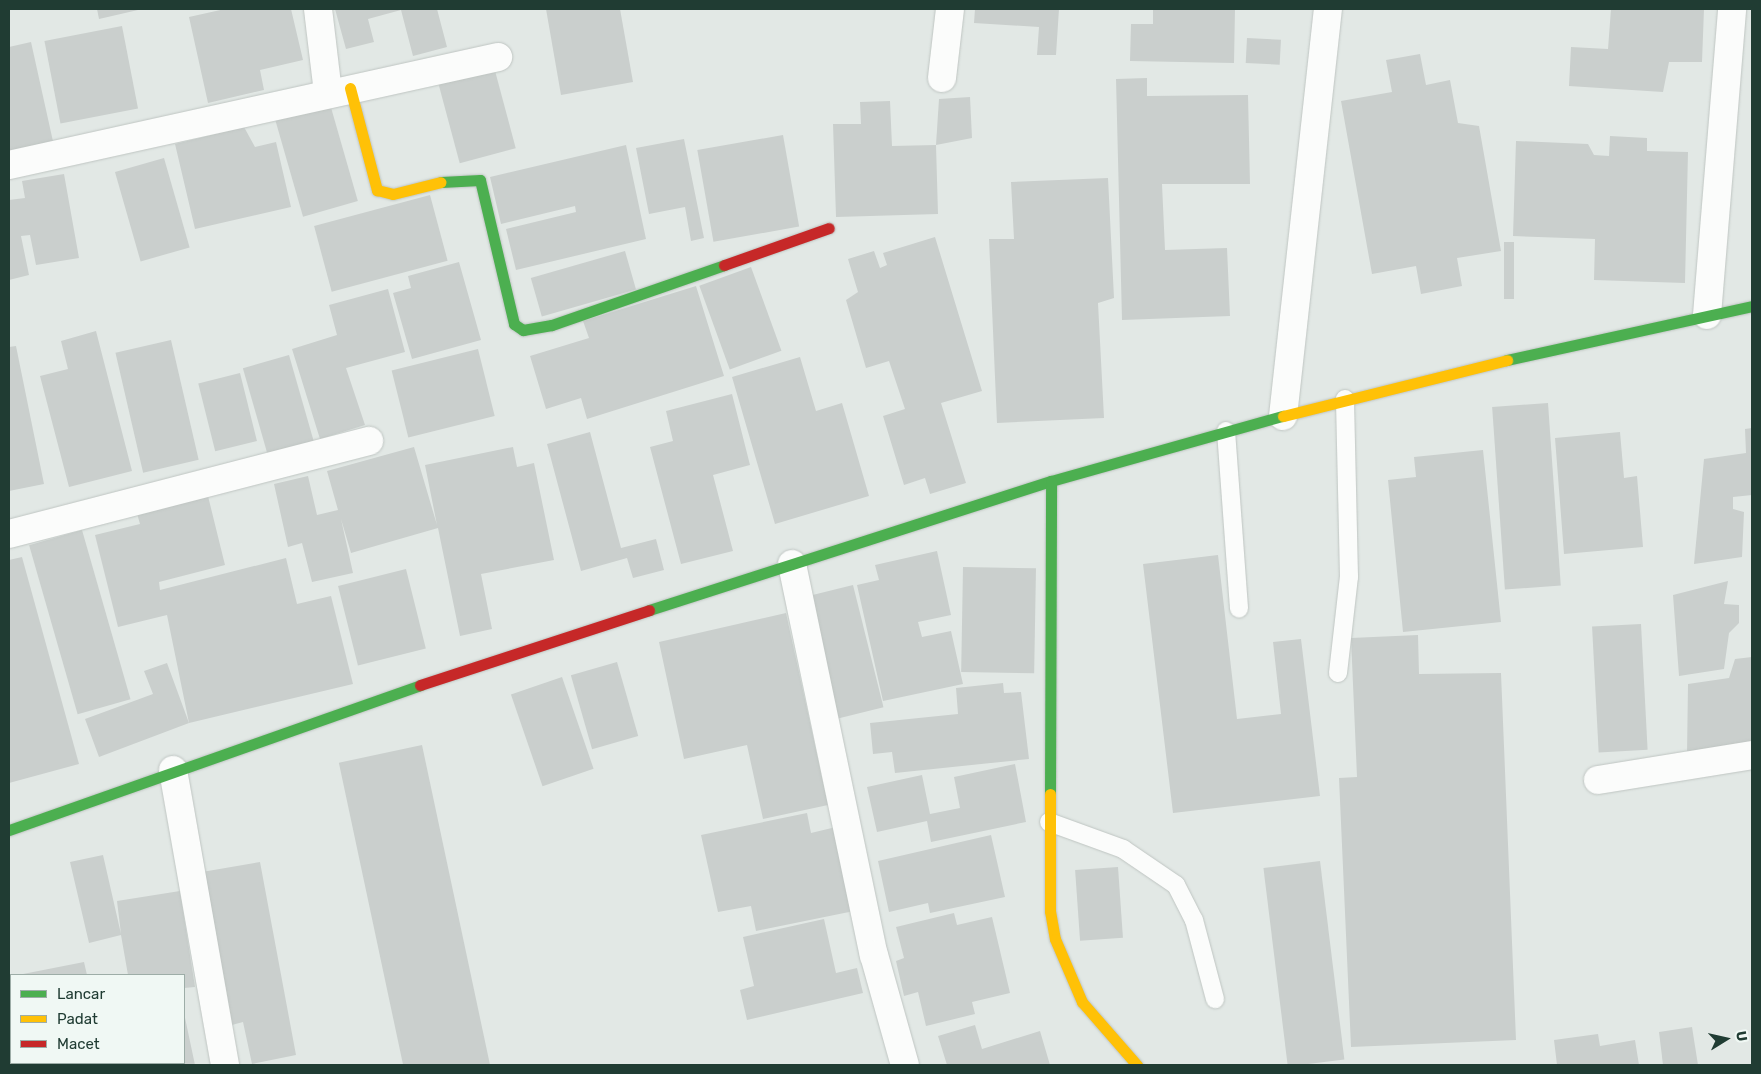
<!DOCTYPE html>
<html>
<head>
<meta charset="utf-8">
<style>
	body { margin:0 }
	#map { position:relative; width:1761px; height:1074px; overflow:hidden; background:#e2e8e5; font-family:Rubik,sans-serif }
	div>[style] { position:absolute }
	.building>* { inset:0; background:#cacfcd; transform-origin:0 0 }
	.roads { filter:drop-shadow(0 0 1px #bfc5c2) drop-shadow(0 0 1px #bfc5c2) }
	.lane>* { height:18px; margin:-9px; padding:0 9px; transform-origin:9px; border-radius:9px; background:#fbfcfb }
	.street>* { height:28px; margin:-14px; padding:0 14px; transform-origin:14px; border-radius:14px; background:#fbfcfb }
	.fast>* { height:11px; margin:-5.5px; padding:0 5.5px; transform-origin:5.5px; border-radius:5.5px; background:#4caf50 }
	.slow>* { height:11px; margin:-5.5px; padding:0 5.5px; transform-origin:5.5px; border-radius:5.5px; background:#ffc107 }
	.jam>* { height:11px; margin:-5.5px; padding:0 5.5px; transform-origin:5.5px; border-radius:5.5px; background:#c62828 }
	span { translate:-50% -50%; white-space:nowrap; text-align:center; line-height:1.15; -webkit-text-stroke:4px #f0f8f4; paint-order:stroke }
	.frame { position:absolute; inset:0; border:10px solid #203c33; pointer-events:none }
	.legend { position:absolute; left:10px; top:974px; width:175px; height:90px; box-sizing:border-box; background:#f0f8f4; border:1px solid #9dada7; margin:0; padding:6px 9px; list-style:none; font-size:15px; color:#203c33 }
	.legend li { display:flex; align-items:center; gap:10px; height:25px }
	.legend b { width:25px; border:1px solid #9dada7 }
	.north { position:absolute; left:1701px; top:1014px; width:50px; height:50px; -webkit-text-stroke:4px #f0f8f4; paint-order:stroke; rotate:80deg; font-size:14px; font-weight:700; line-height:20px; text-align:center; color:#203c33 }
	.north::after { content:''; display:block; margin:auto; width:18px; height:22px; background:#203c33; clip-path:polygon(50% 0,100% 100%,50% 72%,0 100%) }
</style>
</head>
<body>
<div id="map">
	<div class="building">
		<div style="clip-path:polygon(97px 9px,138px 9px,138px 10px,99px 19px)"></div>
		<div style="clip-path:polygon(225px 9px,291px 9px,303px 60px,260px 70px,264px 90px,208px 103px,189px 17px)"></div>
		<div style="clip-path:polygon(335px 9px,437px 9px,447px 47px,413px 56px,401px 10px,368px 19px,374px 42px,346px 49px)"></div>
		<div style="clip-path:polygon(546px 9px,620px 9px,633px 82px,561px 95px)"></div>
		<div style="clip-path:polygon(975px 9px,1059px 9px,1056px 55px,1037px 55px,1039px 27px,974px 23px)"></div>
		<div style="clip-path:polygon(1153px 9px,1235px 9px,1234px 63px,1130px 61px,1131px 24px,1153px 24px)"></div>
		<div style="clip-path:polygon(1611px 9px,1704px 9px,1702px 62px,1669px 62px,1663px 92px,1569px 86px,1571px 47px,1608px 49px)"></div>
		<div style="left:122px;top:26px;width:84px;height:79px;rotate:79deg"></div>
		<div style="left:1247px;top:38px;width:34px;height:25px;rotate:3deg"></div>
		<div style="clip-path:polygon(31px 42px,54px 146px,9px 156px,9px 47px)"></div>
		<div style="clip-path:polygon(1420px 54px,1426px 85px,1450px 80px,1458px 123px,1479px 126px,1501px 251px,1457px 258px,1462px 286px,1421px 294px,1416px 266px,1372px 274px,1341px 101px,1392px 92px,1386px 60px)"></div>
		<div style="left:494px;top:67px;width:84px;height:58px;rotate:75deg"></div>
		<div style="clip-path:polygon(1147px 78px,1147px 96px,1248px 95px,1250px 184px,1162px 184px,1165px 250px,1227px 248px,1230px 316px,1122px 320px,1116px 79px)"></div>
		<div style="clip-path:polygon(970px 97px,972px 138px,936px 145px,939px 99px)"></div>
		<div style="clip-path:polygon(890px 101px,892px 146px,936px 145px,938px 214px,836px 217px,833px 124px,861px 124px,860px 102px)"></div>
		<div style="left:330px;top:104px;width:101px;height:57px;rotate:74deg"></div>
		<div style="clip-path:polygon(244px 127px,255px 147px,276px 142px,291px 207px,195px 229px,175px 144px)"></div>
		<div style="left:783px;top:135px;width:93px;height:87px;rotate:80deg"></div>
		<div style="clip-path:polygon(1610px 136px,1647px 138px,1647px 151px,1688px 152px,1685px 283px,1594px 280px,1595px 239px,1513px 236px,1516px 141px,1588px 144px,1594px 155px,1609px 156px)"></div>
		<div style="clip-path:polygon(684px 139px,704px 238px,691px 241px,685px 207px,649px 214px,636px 148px)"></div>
		<div style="clip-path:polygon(626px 145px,646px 239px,516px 270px,506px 229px,576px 212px,575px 206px,501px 224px,490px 177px)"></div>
		<div style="left:164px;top:158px;width:93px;height:51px;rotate:74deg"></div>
		<div style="clip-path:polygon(64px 174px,79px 258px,36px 265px,30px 235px,21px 236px,29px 275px,9px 280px,9px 200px,25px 198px,22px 181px)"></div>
		<div style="clip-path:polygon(1108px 178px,1114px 298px,1098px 303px,1104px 418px,997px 423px,989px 239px,1014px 239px,1011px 182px)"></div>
		<div style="left:430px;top:195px;width:68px;height:120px;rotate:75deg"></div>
		<div style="clip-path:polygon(935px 237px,982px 391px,941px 403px,966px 483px,930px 494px,925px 478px,904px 485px,883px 416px,905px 409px,889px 361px,866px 368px,846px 300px,858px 292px,848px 259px,874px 251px,880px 268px,887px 265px,883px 253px)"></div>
		<div style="left:1504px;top:242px;width:10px;height:57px"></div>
		<div style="left:625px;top:251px;width:40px;height:98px;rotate:74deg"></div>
		<div style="clip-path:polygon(459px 262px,481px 340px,412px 359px,393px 293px,411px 288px,408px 276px)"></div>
		<div style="left:751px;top:267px;width:89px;height:55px;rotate:70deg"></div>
		<div style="clip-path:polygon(696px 286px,724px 376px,587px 419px,581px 398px,546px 409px,530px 356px,589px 338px,583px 321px)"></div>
		<div style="clip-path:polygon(388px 289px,405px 352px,346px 368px,365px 425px,320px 439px,292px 349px,337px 335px,329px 305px)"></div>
		<div style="clip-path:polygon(96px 331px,132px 471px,69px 487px,40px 376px,68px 369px,61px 341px)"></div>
		<div style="left:171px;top:340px;width:123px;height:57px;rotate:77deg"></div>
		<div style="clip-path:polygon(16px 346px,44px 484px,9px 491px,9px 347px)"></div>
		<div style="left:478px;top:349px;width:69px;height:89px;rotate:76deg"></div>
		<div style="left:289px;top:355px;width:96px;height:48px;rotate:74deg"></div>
		<div style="clip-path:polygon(800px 357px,816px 411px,842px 403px,869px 496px,775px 524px,732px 377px)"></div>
		<div style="left:240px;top:373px;width:70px;height:43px;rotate:76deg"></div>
		<div style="clip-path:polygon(732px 394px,750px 465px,713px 475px,733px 551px,681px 564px,650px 447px,673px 441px,666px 411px)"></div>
		<div style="left:1548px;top:403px;width:183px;height:56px;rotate:86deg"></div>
		<div style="clip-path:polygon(1752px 428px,1752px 495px,1733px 497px,1733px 509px,1744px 512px,1742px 557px,1694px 564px,1704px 459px,1746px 453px,1745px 429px)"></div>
		<div style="clip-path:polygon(590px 432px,621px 548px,656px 539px,664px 570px,633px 578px,627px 558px,581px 571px,547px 444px)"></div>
		<div style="clip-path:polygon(1620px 432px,1624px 478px,1637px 476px,1643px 547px,1564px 554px,1555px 438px)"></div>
		<div style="clip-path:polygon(414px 447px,437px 525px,425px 465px,513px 447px,517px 467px,534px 463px,554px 560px,481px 574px,492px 629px,460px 636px,438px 528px,351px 553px,341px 519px,353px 573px,312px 582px,302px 543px,288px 547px,274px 484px,308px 476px,317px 515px,338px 510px,327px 471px)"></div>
		<div style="clip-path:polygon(1483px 450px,1501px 622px,1403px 632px,1388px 480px,1416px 477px,1414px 457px)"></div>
		<div style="clip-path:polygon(207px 492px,225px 565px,159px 582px,160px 590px,286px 558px,297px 604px,331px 596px,353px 684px,189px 723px,167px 615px,118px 627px,95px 535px,140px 524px,136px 510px)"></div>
		<div style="left:82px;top:530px;width:176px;height:55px;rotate:74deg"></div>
		<div style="clip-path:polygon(937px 551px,951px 615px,918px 622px,922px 637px,951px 631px,963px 684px,883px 701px,857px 585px,879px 580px,875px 565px)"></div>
		<div style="clip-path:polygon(1218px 555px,1237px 719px,1281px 714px,1273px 642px,1301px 639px,1320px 796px,1173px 813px,1143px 564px)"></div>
		<div style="clip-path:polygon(22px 557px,79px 764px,9px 783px,9px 560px)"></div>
		<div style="left:963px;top:567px;width:73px;height:105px;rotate:1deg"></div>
		<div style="left:406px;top:569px;width:82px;height:70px;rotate:76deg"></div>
		<div style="clip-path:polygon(1728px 581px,1724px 604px,1739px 605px,1739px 623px,1729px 633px,1724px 669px,1679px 676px,1673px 595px)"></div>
		<div style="left:853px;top:585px;width:126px;height:51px;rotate:76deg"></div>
		<div style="clip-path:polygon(786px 613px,828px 805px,763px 819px,747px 745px,684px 759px,659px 642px)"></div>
		<div style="left:1641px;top:624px;width:126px;height:49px;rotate:87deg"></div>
		<div style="clip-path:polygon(1418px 635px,1419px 674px,1501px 673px,1516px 1040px,1351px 1047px,1339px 778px,1357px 777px,1351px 638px)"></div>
		<div style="clip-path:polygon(1752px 657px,1752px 744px,1687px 754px,1688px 684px,1729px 678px,1735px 659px)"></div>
		<div style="left:617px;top:662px;width:77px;height:48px;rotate:74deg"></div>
		<div style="clip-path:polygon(167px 663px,189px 723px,99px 757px,85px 719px,153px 694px,144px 671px)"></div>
		<div style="left:562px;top:677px;width:97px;height:54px;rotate:71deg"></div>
		<div style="clip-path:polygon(1003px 683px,1004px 693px,1021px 692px,1029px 759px,895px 773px,892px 752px,873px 754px,870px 723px,958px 714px,956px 688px)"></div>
		<div style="left:422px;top:745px;width:327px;height:85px;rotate:78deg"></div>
		<div style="clip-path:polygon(1015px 764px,1026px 822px,931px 842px,927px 821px,877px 832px,867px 787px,922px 775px,930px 814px,960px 808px,954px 777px)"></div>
		<div style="clip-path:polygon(807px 813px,811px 833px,836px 827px,854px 911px,756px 931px,751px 906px,718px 912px,701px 835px)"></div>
		<div style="clip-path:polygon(991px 835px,1005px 897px,930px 913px,928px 903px,889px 912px,878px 861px)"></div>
		<div style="clip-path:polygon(103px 855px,121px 934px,117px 901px,180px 891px,195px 987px,184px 988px,184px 975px,128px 975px,121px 935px,89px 943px,70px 862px)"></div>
		<div style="left:1320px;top:861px;width:200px;height:57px;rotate:83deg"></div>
		<div style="clip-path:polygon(260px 862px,296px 1055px,252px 1064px,243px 1022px,228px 1026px,202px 872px)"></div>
		<div style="left:1118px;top:867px;width:71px;height:43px;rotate:86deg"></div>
		<div style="clip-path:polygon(954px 913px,957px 925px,992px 917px,1010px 993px,972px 1002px,975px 1014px,926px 1026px,918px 992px,904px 996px,896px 961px,904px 958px,896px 927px)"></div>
		<div style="clip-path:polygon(824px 919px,836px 973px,857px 968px,863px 993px,747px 1020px,740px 990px,754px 986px,743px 937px)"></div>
		<div style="clip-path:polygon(84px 962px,87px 975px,23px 975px,23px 974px)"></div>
		<div style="clip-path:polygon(9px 977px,11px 1063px,82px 1064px,9px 1065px)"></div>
		<div style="clip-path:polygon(184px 1013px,195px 1065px,149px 1065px,184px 1063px)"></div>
		<div style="clip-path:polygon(975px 1025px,982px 1049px,1040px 1031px,1050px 1065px,947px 1065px,938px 1036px)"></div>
		<div style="clip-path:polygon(1692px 1027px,1698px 1065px,1663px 1065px,1659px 1032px)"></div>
		<div style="clip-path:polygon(1598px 1034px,1600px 1046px,1635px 1040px,1639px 1065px,1557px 1065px,1554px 1040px)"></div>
	</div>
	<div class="roads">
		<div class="lane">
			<div style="left:1226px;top:431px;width:178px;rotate:85.8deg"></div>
			<div style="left:1338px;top:673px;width:97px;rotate:-83.5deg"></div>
			<div style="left:1349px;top:577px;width:178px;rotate:-91.3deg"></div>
			<div style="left:1049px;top:822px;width:79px;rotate:20deg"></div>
			<div style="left:1123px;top:849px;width:64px;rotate:34.2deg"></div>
			<div style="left:1176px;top:885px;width:39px;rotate:63deg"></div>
			<div style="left:1194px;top:920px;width:82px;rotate:75.1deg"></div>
		</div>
		<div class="street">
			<div style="left:318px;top:9px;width:85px;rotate:83.2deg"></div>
			<div style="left:942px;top:78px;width:69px;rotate:-83.4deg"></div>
			<div style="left:9px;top:165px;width:501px;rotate:-12.45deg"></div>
			<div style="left:1707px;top:315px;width:307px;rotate:-85.3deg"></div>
			<div style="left:1283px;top:416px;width:409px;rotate:-83.7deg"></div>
			<div style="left:9px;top:534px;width:372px;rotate:-14.5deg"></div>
			<div style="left:792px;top:564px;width:400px;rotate:78.2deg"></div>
			<div style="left:874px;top:955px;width:114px;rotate:74.3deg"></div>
			<div style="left:173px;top:770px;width:300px;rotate:80deg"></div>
			<div style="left:1598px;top:780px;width:156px;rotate:-9.2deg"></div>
		</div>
		<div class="fast">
			<div style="left:441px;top:182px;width:39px;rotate:-3deg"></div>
			<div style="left:480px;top:180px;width:148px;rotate:76.7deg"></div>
			<div style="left:514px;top:324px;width:11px;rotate:34deg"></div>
			<div style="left:523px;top:330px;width:29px;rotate:-10deg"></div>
			<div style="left:552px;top:325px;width:182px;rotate:-19.2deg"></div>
			<div style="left:1507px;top:360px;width:251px;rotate:-12.4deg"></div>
			<div style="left:649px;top:610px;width:422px;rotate:-17.8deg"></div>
			<div style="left:1051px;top:481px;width:241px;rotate:-15.7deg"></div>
			<div style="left:1050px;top:794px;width:313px;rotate:-89.8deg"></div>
			<div style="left:9px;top:830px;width:436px;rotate:-19.4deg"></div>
		</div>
		<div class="slow">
			<div style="left:350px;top:88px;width:106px;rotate:75.2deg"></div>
			<div style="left:377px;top:190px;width:16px;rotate:14deg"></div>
			<div style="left:393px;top:194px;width:49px;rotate:-14deg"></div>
			<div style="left:1283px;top:416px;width:231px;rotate:-14deg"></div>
			<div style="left:1050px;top:794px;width:117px;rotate:90deg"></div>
			<div style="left:1050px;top:911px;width:28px;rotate:80deg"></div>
			<div style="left:1055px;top:939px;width:69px;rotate:66.8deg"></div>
			<div style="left:1082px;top:1002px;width:84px;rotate:48.9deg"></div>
		</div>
		<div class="jam">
			<div style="left:724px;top:265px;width:111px;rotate:-19.4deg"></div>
			<div style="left:420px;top:685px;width:241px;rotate:-18.1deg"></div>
		</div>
	</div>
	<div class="frame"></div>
	<ul class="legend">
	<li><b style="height:6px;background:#4caf50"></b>Lancar</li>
	<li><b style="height:6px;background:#ffc107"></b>Padat</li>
	<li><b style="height:6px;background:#c62828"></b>Macet</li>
	</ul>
	<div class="north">U</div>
</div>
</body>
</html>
